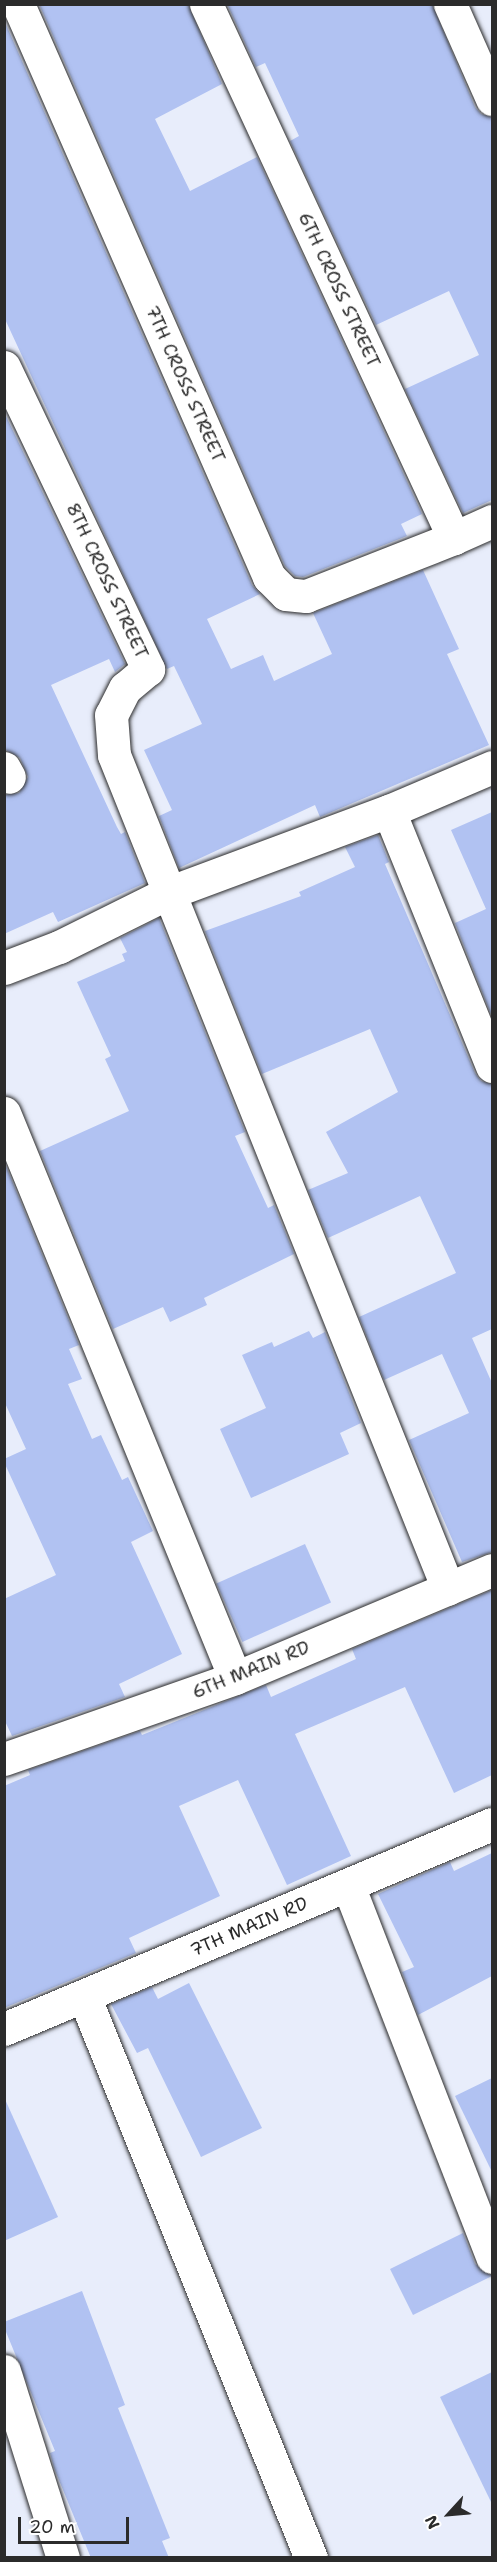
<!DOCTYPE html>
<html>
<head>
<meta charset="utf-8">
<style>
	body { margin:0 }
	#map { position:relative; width:497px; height:2562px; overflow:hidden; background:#e8edfb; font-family:"Shantell Sans",sans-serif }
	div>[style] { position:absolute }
	.building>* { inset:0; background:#b1c2f2; transform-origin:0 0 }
	.roads { filter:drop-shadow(0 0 2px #2b2b2b) drop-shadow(0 0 2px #2b2b2b) }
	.street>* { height:33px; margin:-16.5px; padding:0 16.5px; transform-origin:16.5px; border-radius:16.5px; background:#fff }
	.secondary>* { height:33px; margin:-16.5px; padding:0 16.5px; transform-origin:16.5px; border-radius:16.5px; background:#fff }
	span { translate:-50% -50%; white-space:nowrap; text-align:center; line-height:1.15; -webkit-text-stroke:6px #fff; paint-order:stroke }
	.street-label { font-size:18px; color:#2b2b2b }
	.frame { position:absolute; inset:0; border:6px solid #2b2b2b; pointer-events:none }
	.north { position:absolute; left:419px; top:2484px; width:60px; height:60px; -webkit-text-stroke:4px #fff; paint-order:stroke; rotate:244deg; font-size:16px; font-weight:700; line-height:24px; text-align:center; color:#2b2b2b }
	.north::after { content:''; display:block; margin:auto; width:21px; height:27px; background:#2b2b2b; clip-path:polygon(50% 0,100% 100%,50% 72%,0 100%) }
	.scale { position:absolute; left:18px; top:2517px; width:111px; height:27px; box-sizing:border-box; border:3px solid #2b2b2b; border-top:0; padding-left:8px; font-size:18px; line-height:21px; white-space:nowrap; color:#2b2b2b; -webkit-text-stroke:4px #fff; paint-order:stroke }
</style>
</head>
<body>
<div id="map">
	<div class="building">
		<div style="clip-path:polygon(39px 4px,188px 4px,222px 84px,155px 119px,190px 191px,257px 157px,422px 514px,401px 524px,407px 536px,303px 577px,295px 576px,285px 566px)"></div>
		<div style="clip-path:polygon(227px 4px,432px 4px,475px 107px,481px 114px,492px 117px,492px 500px,463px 513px,405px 389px,479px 355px,449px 291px,376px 325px,290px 141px,299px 136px,265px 63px,256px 67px)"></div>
		<div style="clip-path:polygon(4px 20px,252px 585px,260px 594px,207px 619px,231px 669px,263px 655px,274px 681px,332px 654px,313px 613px,423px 570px,459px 649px,447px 654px,489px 745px,320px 817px,315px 805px,179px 868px,159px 816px,172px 810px,144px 750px,202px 724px,174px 666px,167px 669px,4px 317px)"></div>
		<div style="clip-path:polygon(4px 412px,125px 664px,115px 672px,109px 659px,51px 685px,117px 827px,121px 834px,125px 832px,145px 883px,58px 922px,53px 912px,4px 934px,4px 795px,19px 793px,28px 777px,20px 758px,4px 749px)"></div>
		<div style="clip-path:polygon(492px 812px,492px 1017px,455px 923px,486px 909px,451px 830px)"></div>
		<div style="clip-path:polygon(378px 835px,389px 862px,385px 864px,475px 1073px,481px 1081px,492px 1084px,492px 1329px,472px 1338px,492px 1383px,492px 1552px,462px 1562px,409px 1440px,469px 1413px,442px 1354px,384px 1380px,359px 1317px,456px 1273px,420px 1196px,328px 1238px,308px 1190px,348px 1173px,326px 1132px,398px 1092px,370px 1029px,262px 1074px,205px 931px,301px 896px,299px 892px,355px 867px,345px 847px)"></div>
		<div style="clip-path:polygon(159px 918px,245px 1132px,235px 1136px,268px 1208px,274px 1205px,294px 1254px,204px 1298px,207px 1305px,170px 1322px,163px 1307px,113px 1329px,40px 1151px,129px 1111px,105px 1059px,111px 1056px,77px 982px,125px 961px,122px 954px,127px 952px,120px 938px)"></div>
		<div style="clip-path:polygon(6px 1166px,79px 1345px,69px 1349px,82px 1379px,68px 1384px,92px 1439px,101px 1435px,122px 1480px,128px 1477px,153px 1531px,131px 1542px,182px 1654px,119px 1684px,125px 1697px,12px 1736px,4px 1719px,4px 1599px,56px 1575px,4px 1462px,4px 1459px,26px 1449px,4px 1401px)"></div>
		<div style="clip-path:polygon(309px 1331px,313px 1338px,325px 1332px,361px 1423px,340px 1433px,349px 1454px,251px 1498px,220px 1429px,266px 1408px,242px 1355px,272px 1342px,274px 1347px)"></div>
		<div style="left:305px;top:1544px;width:64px;height:97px;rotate:66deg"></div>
		<div style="clip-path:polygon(492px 1590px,492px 1775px,454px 1793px,405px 1687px,295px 1734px,351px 1856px,287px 1885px,238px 1780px,179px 1806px,220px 1896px,129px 1938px,136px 1953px,4px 2008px,4px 1786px,30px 1775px,28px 1770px,140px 1731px,142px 1735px,266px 1685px,271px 1697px,356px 1659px,352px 1649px)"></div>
		<div style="clip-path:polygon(492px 1853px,492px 1976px,418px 2015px,402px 1972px,414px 1967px,378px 1894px,450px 1862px,454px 1871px)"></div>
		<div style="clip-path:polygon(189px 1983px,262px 2128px,201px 2157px,148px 2048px,137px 2053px,111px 2004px,152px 1987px,158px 1999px)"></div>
		<div style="clip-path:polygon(492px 2078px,492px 2172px,455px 2096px)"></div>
		<div style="clip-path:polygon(4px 2097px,58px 2217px,4px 2241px)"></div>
		<div style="clip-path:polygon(463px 2233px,475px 2264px,492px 2276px,413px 2315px,390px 2269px)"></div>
		<div style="clip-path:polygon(82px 2291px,125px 2405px,118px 2408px,170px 2538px,162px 2541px,169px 2558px,91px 2558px,54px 2468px,50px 2453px,55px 2451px,4px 2327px,4px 2322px)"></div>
		<div style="clip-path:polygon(492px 2372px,492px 2504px,440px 2397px)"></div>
	</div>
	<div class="roads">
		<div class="street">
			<div style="left:18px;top:4px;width:626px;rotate:66.34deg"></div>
			<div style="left:269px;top:577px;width:24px;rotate:45deg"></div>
			<div style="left:286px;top:594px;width:20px;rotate:6deg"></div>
			<div style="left:306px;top:596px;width:159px;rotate:-21.4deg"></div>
			<div style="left:206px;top:4px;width:589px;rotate:65.09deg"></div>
			<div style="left:454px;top:538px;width:42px;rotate:-24.1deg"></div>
			<div style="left:450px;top:4px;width:104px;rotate:66.1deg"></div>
			<div style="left:4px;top:367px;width:335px;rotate:64.5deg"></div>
			<div style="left:148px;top:669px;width:30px;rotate:140deg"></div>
			<div style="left:125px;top:688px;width:30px;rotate:117deg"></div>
			<div style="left:111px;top:715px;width:40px;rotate:85.7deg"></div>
			<div style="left:114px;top:755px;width:898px;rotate:68.17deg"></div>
			<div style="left:4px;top:768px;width:10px;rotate:61deg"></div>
			<div style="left:389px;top:811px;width:275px;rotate:68deg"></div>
			<div style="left:4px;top:968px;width:59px;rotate:-20.9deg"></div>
			<div style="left:59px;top:947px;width:122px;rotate:-26.4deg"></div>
			<div style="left:168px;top:893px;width:236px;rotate:-20.4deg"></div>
			<div style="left:389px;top:811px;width:112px;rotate:-23.1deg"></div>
			<div style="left:4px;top:1113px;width:610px;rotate:67.76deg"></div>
			<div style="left:4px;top:1759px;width:245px;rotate:-19.3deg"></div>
			<div style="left:235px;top:1678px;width:279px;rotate:-22.8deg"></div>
			<div style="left:348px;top:1885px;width:399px;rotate:68.8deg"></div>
			<div style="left:84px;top:1996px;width:606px;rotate:68.01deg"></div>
			<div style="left:4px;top:2371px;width:196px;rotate:72.5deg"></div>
		</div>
		<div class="secondary">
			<div style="left:4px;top:2029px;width:529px;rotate:-22.79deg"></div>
		</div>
	</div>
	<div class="street-label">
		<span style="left:339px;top:290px;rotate:65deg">6TH CROSS STREET</span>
		<span style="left:185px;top:384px;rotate:66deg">7TH CROSS STREET</span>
		<span style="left:107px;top:581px;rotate:65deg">8TH CROSS STREET</span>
		<span style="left:251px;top:1670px;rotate:-22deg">6TH MAIN RD</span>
		<span style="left:249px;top:1927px;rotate:-23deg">7TH MAIN RD</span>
	</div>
	<div class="frame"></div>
	<div class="north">N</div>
	<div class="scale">20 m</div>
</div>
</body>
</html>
